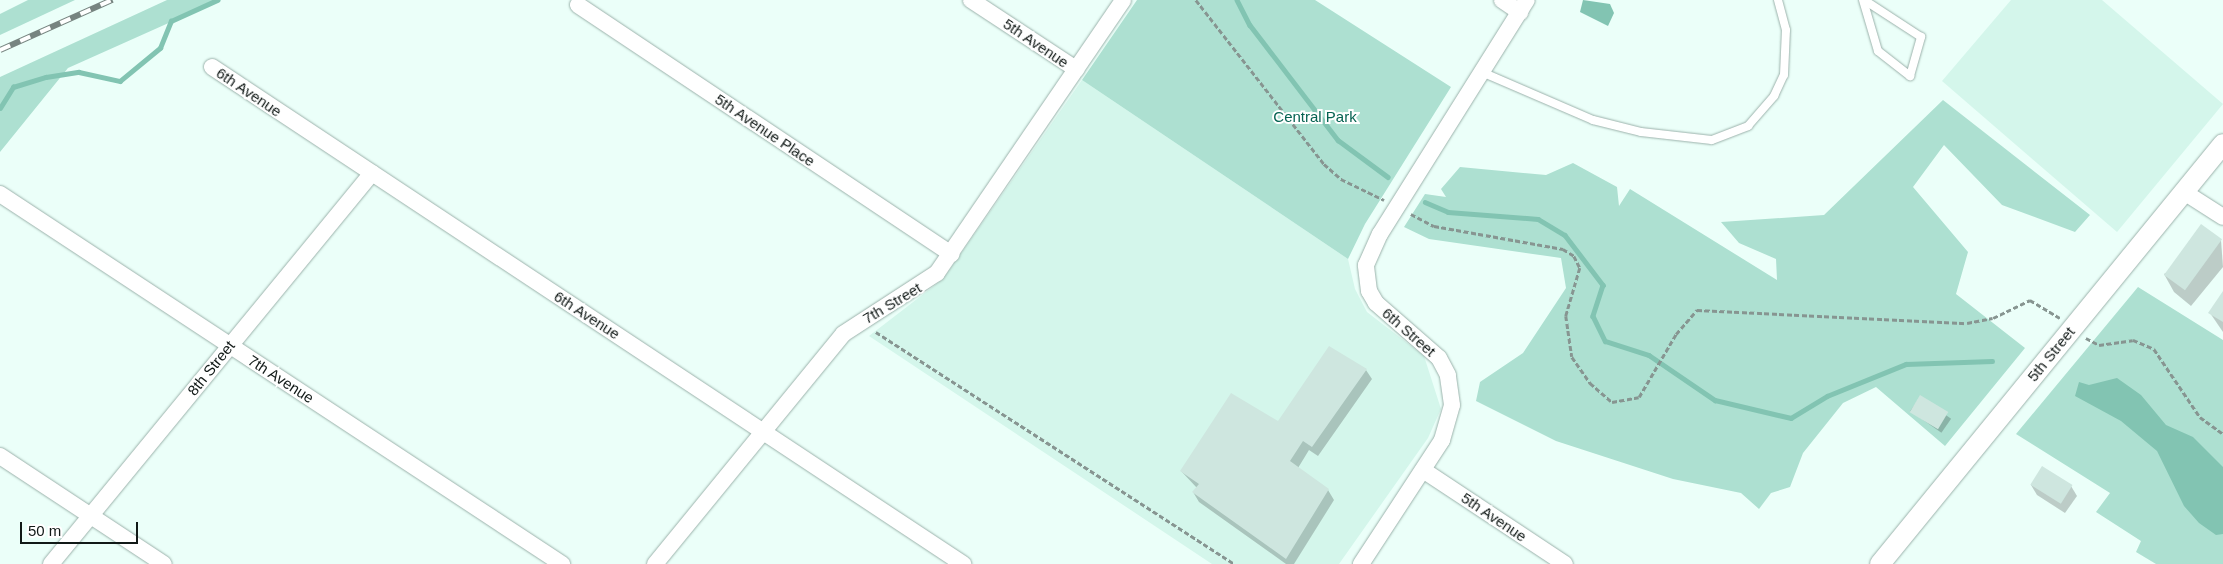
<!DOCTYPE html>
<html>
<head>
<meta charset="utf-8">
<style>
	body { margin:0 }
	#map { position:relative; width:2223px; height:564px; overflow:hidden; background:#ebfff9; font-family:Helvetica,sans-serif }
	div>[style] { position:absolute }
	.built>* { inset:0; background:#d4f6eb }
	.green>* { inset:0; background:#ade0d1 }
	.water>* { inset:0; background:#82c4b2 }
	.shadow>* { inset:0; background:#0003; transform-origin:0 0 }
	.stream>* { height:4.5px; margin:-2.25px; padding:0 2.25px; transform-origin:2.25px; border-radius:2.25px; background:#82c4b2 }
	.building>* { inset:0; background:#cee6df; transform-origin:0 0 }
	.path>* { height:2.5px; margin-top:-1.25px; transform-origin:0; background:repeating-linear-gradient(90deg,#879591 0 5px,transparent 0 7.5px) }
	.roads { filter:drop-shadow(0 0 1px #9bb2ab) drop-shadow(0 0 1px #9bb2ab) }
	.service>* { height:8px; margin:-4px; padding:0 4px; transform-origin:4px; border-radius:4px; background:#fff }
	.minor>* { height:16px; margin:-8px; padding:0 8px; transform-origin:8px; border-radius:8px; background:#fff }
	.tertiary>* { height:20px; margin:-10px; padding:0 10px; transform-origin:10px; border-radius:10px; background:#fff }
	.rail>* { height:5.5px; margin-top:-2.75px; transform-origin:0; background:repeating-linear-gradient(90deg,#fff 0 11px,#768480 0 22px); box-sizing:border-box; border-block:1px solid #768480 }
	span { translate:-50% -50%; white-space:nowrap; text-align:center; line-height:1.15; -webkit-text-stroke:4px #fff; paint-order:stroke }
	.street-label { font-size:15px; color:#111917 }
	.park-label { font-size:15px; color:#066352 }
	.scale { position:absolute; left:20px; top:522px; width:118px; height:22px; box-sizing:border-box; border:2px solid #111917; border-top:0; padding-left:6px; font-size:15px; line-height:18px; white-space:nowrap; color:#111917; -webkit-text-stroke:4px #fff; paint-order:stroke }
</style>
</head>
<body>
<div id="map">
	<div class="built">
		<div style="clip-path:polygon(2011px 0,2102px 0,2223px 104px,2117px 232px,1942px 81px)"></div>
		<div style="clip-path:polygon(1082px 80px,1348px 259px,1355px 289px,1367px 312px,1424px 356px,1441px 409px,1428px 438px,1339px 564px,1212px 564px,869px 336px,943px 279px)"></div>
	</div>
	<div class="green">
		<div style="clip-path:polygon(28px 0,75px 0,0 35px,0 14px)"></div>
		<div style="clip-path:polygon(167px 0,220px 0,68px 68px,0 152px,0 77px)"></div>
		<div style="clip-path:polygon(1137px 0,1315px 0,1451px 87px,1365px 224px,1348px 259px,1082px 80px)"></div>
		<div style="clip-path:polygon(1943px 100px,2090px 215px,2075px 232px,2002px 205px,1944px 145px,1913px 187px,1968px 252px,1956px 294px,2025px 348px,1945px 446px,1876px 387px,1843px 403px,1803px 453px,1790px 487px,1771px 493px,1759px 509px,1741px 493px,1673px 479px,1556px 441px,1476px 401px,1480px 382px,1523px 353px,1566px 288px,1561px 258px,1429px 239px,1404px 227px,1425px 194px,1446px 197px,1441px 189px,1460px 167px,1546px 175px,1573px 163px,1617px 187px,1619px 206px,1630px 189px,1777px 280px,1776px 259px,1739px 243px,1721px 222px,1824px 215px)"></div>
		<div style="clip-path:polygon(2138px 287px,2223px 340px,2223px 564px,2156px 564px,2136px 552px,2141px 541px,2096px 512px,2110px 493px,2016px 434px)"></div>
	</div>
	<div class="water">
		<div style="clip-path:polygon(1583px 0,1610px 4px,1614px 13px,1608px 26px,1580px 12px)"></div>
		<div style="clip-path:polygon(2117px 378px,2141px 395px,2166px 425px,2193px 437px,2223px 467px,2223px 534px,2216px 535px,2199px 523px,2184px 506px,2157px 451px,2121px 421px,2075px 396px,2079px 382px,2089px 385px)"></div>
	</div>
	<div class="shadow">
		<div style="clip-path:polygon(2221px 240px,2223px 267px,2191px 306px,2174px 292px,2164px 274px)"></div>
		<div style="clip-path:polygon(2223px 296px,2223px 332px,2210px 313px)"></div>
		<div style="clip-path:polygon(1366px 370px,1372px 379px,1318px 456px,1309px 450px,1298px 468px,1328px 490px,1334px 500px,1294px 564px,1286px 564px,1199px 502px,1193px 492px,1197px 488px,1181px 471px,1279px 423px)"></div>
		<div style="left:1920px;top:397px;width:38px;height:17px;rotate:35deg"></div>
		<div style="clip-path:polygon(2031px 485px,2071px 486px,2077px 496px,2065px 513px,2037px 495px)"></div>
	</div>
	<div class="stream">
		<div style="left:1237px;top:0;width:28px;rotate:63deg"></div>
		<div style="left:1250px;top:25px;width:145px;rotate:52.6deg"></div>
		<div style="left:1338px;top:140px;width:62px;rotate:36.5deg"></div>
		<div style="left:0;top:108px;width:25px;rotate:-58deg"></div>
		<div style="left:13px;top:87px;width:34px;rotate:-17deg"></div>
		<div style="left:46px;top:77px;width:33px;rotate:-9deg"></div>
		<div style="left:79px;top:72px;width:42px;rotate:12.4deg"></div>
		<div style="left:120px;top:81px;width:52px;rotate:-39.5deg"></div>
		<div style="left:160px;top:48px;width:29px;rotate:-68deg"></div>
		<div style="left:171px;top:21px;width:51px;rotate:-24.5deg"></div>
		<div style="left:1425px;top:202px;width:25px;rotate:23deg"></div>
		<div style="left:1448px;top:212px;width:90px;rotate:4.4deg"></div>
		<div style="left:1538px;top:219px;width:31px;rotate:31deg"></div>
		<div style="left:1565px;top:235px;width:63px;rotate:52.8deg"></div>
		<div style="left:1603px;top:285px;width:33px;rotate:108deg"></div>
		<div style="left:1593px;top:316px;width:28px;rotate:64deg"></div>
		<div style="left:1605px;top:341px;width:46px;rotate:17.7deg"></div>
		<div style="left:1649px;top:355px;width:80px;rotate:34.3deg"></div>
		<div style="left:1715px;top:400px;width:78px;rotate:13.3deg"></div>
		<div style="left:1791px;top:418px;width:42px;rotate:-31.4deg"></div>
		<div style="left:1827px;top:396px;width:85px;rotate:-22.1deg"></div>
		<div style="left:1906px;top:364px;width:86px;rotate:-2deg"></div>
	</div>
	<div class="building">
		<div style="left:2201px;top:224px;width:26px;height:63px;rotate:36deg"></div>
		<div style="clip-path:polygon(2223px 291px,2223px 322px,2208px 313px)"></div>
		<div style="clip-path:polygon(1329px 346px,1367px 369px,1312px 447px,1303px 441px,1290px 461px,1329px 489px,1286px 559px,1192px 492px,1199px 484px,1180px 471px,1231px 393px,1278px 421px)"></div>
		<div style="left:1920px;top:395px;width:33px;height:20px;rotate:31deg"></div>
		<div style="left:2042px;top:466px;width:36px;height:22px;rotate:32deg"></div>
	</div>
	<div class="path">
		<div style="left:1196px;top:0;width:208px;rotate:52deg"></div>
		<div style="left:1324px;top:164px;width:23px;rotate:41deg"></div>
		<div style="left:1341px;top:179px;width:48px;rotate:26deg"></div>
		<div style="left:1411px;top:214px;width:26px;rotate:28deg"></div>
		<div style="left:1434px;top:226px;width:131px;rotate:10.1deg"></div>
		<div style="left:1563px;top:249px;width:13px;rotate:32deg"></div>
		<div style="left:1574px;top:256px;width:13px;rotate:63deg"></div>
		<div style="left:1580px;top:268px;width:50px;rotate:106.3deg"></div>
		<div style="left:1566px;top:316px;width:41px;rotate:81.7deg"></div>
		<div style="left:1572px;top:357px;width:32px;rotate:55deg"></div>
		<div style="left:1590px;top:383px;width:29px;rotate:41deg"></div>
		<div style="left:1612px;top:402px;width:27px;rotate:-10deg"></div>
		<div style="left:1639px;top:397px;width:73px;rotate:-59.6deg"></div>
		<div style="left:1676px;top:334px;width:32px;rotate:-49deg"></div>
		<div style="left:1697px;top:310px;width:270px;rotate:2.8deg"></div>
		<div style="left:1967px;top:323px;width:26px;rotate:-11deg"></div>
		<div style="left:1993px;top:318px;width:41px;rotate:-25.9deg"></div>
		<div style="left:2030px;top:300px;width:35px;rotate:31deg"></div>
		<div style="left:876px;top:332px;width:427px;rotate:32.9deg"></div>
		<div style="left:2086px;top:338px;width:15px;rotate:28deg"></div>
		<div style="left:2099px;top:345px;width:34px;rotate:-8deg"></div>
		<div style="left:2133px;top:340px;width:23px;rotate:23deg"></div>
		<div style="left:2154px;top:349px;width:82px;rotate:55.9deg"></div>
		<div style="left:2200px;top:417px;width:29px;rotate:36deg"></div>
	</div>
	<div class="roads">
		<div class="service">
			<div style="left:1863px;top:0;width:53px;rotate:73.6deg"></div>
			<div style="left:1878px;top:51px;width:41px;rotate:38deg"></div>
			<div style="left:1910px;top:76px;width:41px;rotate:-74.2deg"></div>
			<div style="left:1921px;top:37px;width:68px;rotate:-147deg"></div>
			<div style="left:1484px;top:73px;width:119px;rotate:23.3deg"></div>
			<div style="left:1593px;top:120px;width:49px;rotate:14deg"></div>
			<div style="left:1641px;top:132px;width:71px;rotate:6.4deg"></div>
			<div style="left:1712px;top:140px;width:39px;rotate:-21deg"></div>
			<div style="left:1748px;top:126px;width:40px;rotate:-49deg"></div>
			<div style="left:1774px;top:96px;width:23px;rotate:-65deg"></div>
			<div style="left:1784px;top:75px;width:45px;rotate:-87.5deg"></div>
			<div style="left:1786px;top:30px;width:31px;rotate:-105deg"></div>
		</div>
		<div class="minor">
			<div style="left:971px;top:0;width:126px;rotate:33.3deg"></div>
			<div style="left:1502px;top:0;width:22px;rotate:34deg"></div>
			<div style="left:578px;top:5px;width:449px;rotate:33.7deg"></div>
			<div style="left:212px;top:67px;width:901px;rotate:33.5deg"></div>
			<div style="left:2184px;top:192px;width:46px;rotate:32.7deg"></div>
			<div style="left:0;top:194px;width:673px;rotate:33.36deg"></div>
			<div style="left:0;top:456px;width:196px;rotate:33.4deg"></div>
			<div style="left:1423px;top:470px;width:170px;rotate:33.5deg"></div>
			<div style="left:51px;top:564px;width:506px;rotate:-50.61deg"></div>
			<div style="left:655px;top:564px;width:297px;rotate:-50.7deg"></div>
			<div style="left:843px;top:334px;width:112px;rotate:-33deg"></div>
			<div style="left:937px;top:273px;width:330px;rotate:-55.7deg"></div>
			<div style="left:1361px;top:564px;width:148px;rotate:-56.8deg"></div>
			<div style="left:1442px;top:440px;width:36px;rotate:-74deg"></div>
			<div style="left:1452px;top:405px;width:30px;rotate:-98deg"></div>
			<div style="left:1448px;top:375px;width:19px;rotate:-118deg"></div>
			<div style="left:1439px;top:358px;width:84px;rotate:-138.9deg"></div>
			<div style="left:1376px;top:303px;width:14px;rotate:-120deg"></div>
			<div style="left:1369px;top:291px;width:26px;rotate:-97deg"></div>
			<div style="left:1366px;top:265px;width:34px;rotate:-66deg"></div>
			<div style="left:1380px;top:234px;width:276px;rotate:-57.9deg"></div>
		</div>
		<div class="tertiary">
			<div style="left:1880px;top:564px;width:542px;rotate:-50.76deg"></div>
		</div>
	</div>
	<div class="rail">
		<div style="left:0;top:50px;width:123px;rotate:-24.1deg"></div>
	</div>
	<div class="street-label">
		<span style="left:1036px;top:43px;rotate:34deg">5th Avenue</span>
		<span style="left:249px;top:92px;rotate:34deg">6th Avenue</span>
		<span style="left:765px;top:130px;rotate:34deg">5th Avenue Place</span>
		<span style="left:892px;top:303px;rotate:-31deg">7th Street</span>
		<span style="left:587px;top:315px;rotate:33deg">6th Avenue</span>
		<span style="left:1409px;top:332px;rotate:41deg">6th Street</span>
		<span style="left:2051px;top:354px;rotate:-51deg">5th Street</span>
		<span style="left:211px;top:368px;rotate:-51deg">8th Street</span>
		<span style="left:281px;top:379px;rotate:33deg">7th Avenue</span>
		<span style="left:1494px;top:517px;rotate:34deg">5th Avenue</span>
	</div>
	<div class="park-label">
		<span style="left:1315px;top:117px">Central Park</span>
	</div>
	<div class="scale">50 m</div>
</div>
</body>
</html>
